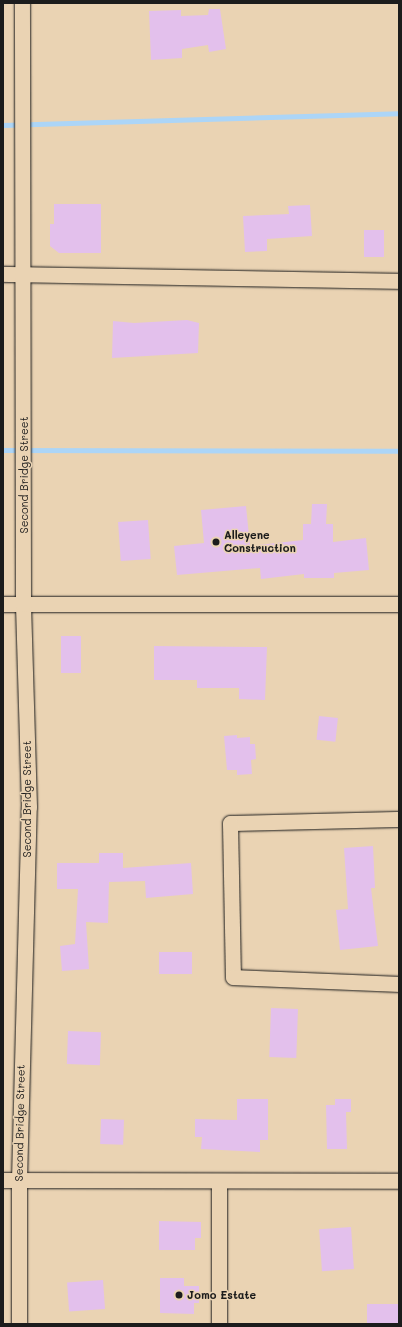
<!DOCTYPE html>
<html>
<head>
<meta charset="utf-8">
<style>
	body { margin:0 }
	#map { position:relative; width:402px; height:1327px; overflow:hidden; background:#ead3b3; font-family:Mali,sans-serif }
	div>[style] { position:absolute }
	.stream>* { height:5px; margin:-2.5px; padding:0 2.5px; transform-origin:2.5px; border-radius:2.5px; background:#acd5f7 }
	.building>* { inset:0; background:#e3c0ec; transform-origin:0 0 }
	.roads { filter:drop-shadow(0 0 1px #1c1c1c) drop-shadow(0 0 1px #1c1c1c) }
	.minor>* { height:15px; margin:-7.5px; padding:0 7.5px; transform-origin:7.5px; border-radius:7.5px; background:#ead3b3 }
	.dots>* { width:11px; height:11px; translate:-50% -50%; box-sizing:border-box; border:2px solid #ead3b3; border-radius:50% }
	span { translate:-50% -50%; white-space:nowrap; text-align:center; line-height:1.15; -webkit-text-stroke:3px #ead3b3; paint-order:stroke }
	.street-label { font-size:11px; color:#1c1c1c }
	.poi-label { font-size:11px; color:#1c1c1c; font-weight:700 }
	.left { translate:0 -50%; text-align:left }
	.frame { position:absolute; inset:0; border:4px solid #1c1c1c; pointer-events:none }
</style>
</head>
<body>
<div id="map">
	<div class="stream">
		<div style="left:3px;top:125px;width:396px;rotate:-1.7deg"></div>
		<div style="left:3px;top:450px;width:396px;rotate:0.1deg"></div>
	</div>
	<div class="building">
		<div style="clip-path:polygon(209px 9px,220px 9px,226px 49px,209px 52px,208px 45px,182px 49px,182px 58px,151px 60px,149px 11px,181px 10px,181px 16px,208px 15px)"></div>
		<div style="clip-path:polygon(54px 204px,101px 204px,101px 253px,59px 253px,50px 246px,50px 224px,54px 224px)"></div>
		<div style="clip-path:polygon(310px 205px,312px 236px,267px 239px,267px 251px,245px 252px,243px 216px,289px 214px,288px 206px)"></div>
		<div style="left:364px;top:230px;width:20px;height:27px"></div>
		<div style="clip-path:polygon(187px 320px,199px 323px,198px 353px,112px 358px,113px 321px,134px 323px)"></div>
		<div style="clip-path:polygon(312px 504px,327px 504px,326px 524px,333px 524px,333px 542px,366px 538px,369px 570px,334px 573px,334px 578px,304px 578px,304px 574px,261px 579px,260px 568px,177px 575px,174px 546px,204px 543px,201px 510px,246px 506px,250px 546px,303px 540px,303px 524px,311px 524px)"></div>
		<div style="left:148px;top:520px;width:39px;height:30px;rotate:86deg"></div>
		<div style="left:61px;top:636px;width:20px;height:37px"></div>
		<div style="clip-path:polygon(154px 646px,267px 647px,265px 700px,239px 699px,239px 688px,197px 688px,197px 680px,154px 680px)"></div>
		<div style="left:319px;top:716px;width:19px;height:24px;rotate:6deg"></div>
		<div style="clip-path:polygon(237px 735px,237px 738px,250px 737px,250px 744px,255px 744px,256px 759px,251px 760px,252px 774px,237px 775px,237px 770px,227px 770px,224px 736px)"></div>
		<div style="clip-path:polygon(373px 846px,375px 888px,371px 888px,378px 946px,340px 950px,336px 910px,348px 909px,344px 848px)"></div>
		<div style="clip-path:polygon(99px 853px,123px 853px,123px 868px,191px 863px,193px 894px,146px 898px,145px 881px,109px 882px,108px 923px,86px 922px,89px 969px,62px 971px,60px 946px,75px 944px,78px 889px,57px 889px,57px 863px,99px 863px)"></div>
		<div style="left:192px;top:952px;width:22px;height:33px;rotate:90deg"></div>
		<div style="left:271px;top:1008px;width:27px;height:49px;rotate:2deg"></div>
		<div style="left:68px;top:1031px;width:33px;height:33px;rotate:2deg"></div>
		<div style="clip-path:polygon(237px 1099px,268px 1099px,268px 1140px,260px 1140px,260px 1152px,201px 1149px,202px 1137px,195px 1137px,195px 1119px,237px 1120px)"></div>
		<div style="clip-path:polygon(335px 1099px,351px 1099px,351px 1112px,346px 1112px,347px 1149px,327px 1149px,326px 1105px,335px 1105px)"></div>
		<div style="left:101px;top:1119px;width:23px;height:25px;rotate:2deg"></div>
		<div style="clip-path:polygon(159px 1221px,201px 1222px,201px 1238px,195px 1238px,195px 1250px,159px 1250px)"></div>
		<div style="left:351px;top:1227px;width:42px;height:32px;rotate:86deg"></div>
		<div style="clip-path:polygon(160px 1278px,184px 1278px,184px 1286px,199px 1286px,199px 1303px,194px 1303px,194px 1314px,160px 1313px)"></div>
		<div style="left:103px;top:1280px;width:29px;height:36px;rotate:86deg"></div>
		<div style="left:399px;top:1304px;width:20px;height:32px;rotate:90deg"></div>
	</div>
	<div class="roads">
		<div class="minor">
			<div style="left:3px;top:274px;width:396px;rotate:1deg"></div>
			<div style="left:3px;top:604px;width:396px"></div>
			<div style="left:399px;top:819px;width:169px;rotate:178.6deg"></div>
			<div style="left:230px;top:823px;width:154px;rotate:88.9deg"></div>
			<div style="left:233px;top:977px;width:166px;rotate:2.4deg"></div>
			<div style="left:3px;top:1180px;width:396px;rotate:0.1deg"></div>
			<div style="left:19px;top:1324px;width:144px;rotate:-90deg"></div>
			<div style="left:19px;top:1180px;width:373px;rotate:-88.5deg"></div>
			<div style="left:29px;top:807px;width:203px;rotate:-91.7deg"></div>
			<div style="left:23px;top:604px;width:601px;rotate:-90.1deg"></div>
			<div style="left:219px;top:1324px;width:141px;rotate:-90deg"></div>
		</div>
	</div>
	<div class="dots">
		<div style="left:216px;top:542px;background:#1c1c1c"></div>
		<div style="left:179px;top:1295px;background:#1c1c1c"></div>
	</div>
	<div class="street-label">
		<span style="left:24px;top:475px;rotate:-90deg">Second Bridge Street</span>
		<span style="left:27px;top:799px;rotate:-90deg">Second Bridge Street</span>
		<span style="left:20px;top:1123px;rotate:-89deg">Second Bridge Street</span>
	</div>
	<div class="poi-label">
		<span class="left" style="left:224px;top:542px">Alleyene<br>Construction</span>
		<span class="left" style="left:187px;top:1295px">Jomo Estate</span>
	</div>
	<div class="frame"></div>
</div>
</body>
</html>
